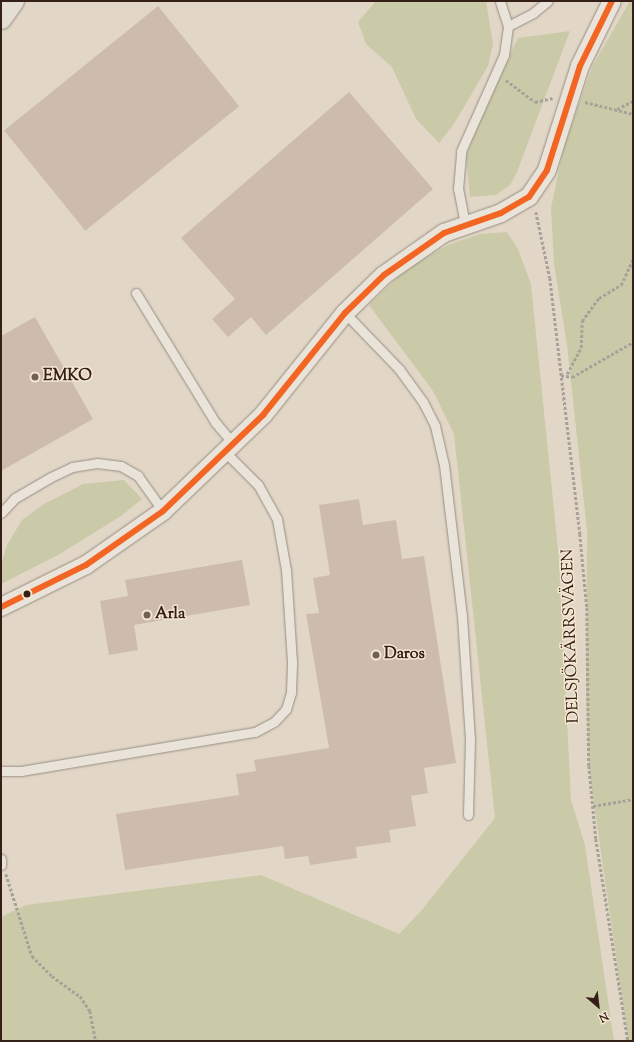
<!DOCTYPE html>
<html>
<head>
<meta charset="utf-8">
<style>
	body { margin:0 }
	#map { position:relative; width:634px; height:1042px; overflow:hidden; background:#e2d7c6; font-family:"Sorts Mill Goudy",serif }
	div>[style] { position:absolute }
	.green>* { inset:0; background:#cbcaa8 }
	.building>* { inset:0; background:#cdbcae; transform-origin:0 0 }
	.path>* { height:2.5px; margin-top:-1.25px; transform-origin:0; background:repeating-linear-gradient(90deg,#a7a19a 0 3px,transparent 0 5px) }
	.roads { filter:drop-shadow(0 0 1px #968d83) drop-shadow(0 0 1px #968d83) }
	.service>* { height:9px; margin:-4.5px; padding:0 4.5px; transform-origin:4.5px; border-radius:4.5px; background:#e9e3da }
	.minor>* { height:18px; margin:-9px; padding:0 9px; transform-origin:9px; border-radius:9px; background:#e9e3da }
	.motorway>* { height:22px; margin:-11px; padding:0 11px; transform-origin:11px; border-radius:11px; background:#e5ded4 }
	.bus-1>* { height:6px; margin:-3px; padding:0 3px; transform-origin:3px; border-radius:3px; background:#f26522 }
	.dots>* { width:11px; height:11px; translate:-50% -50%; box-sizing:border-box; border:2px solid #f5e7d2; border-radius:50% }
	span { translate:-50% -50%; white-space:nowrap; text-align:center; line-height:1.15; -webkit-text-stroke:3px #f5e7d2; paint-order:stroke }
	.poi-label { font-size:16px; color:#352017; font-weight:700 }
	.left { translate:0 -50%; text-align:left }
	.street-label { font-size:16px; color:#352017 }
	.frame { position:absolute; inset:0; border:2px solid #352017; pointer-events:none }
	.north { position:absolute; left:578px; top:986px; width:40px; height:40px; -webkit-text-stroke:3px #f5e7d2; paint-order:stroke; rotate:152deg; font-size:11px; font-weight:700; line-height:16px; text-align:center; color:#352017 }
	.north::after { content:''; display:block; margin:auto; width:14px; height:18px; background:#352017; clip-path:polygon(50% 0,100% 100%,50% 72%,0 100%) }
</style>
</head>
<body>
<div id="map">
	<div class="green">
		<div style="clip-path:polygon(376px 1px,486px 1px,493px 44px,488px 66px,454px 124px,439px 143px,416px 119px,392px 67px,366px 44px,358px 22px)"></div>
		<div style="clip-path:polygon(630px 1px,633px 1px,633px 1041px,628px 1040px,589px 769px,586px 692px,587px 531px,567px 345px,554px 264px,551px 208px,564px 146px,592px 67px)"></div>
		<div style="clip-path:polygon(570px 31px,517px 172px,510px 185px,496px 195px,470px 197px,466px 156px,479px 122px,518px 38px)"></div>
		<div style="clip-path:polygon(507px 232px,518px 249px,531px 284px,559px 559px,571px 800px,585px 845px,614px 1041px,1px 1041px,1px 917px,26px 905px,261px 875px,399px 934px,421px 911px,495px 818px,454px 434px,433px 391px,369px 305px,406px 269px,448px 245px,480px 234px)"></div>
		<div style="clip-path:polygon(124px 480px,142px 499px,121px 516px,58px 555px,1px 584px,1px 565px,7px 545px,22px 520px,44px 504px,83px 484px)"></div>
	</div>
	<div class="building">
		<div style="left:158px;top:6px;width:129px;height:198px;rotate:51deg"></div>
		<div style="clip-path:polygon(349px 92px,433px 189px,266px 335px,251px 317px,228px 337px,212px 319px,235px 299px,181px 238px)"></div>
		<div style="clip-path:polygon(35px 317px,93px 419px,1px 471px,1px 336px)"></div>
		<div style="clip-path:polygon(359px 499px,363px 525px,396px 520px,402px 559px,424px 556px,456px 763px,424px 768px,428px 793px,411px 796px,416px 826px,389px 830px,391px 842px,356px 847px,357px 858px,310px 865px,308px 856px,285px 859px,283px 846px,125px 870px,116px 814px,239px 795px,236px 774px,256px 771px,254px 760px,329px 748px,306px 614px,319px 613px,313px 578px,330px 575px,319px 505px)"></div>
		<div style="clip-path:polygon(242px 560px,250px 605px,134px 625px,138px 650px,109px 655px,100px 601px,128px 596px,125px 580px)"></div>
	</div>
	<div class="path">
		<div style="left:506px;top:80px;width:36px;rotate:37deg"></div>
		<div style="left:535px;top:102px;width:18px;rotate:-13deg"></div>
		<div style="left:585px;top:102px;width:49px;rotate:14deg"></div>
		<div style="left:617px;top:109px;width:18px;rotate:-27deg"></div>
		<div style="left:536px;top:212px;width:67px;rotate:78deg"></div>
		<div style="left:550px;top:278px;width:258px;rotate:83.3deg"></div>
		<div style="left:580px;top:534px;width:74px;rotate:84.6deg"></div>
		<div style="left:587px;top:608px;width:158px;rotate:89.3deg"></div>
		<div style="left:589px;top:766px;width:73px;rotate:84.5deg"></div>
		<div style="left:596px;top:839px;width:205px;rotate:81deg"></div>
		<div style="left:567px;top:374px;width:30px;rotate:-62deg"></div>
		<div style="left:581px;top:348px;width:27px;rotate:-88deg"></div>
		<div style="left:582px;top:321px;width:29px;rotate:-54deg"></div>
		<div style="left:599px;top:298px;width:26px;rotate:-31deg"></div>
		<div style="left:621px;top:285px;width:29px;rotate:-65deg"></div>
		<div style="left:561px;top:375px;width:11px;rotate:10deg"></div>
		<div style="left:572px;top:377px;width:70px;rotate:-29.8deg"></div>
		<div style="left:593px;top:806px;width:41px;rotate:-9.9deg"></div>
		<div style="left:6px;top:874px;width:86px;rotate:72.4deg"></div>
		<div style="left:32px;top:956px;width:28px;rotate:45deg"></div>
		<div style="left:52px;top:976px;width:34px;rotate:36deg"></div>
		<div style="left:80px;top:996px;width:18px;rotate:56deg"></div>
		<div style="left:90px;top:1011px;width:31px;rotate:79deg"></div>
	</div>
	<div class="roads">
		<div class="service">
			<div style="left:508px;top:26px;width:28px;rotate:-27deg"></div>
			<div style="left:533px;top:13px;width:19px;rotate:-39deg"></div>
			<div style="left:465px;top:224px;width:36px;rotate:-101deg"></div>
			<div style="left:458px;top:189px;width:38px;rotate:-85deg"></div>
			<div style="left:461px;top:151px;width:105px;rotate:-65.9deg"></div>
			<div style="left:504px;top:55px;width:29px;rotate:-82deg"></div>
			<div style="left:508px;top:26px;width:26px;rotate:-108deg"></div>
			<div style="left:136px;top:293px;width:151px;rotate:58.5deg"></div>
			<div style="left:215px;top:422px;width:30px;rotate:50deg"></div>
			<div style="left:345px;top:313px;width:78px;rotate:46deg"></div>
			<div style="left:399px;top:369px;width:41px;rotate:54deg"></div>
			<div style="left:423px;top:402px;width:27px;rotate:63deg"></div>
			<div style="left:435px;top:426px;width:40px;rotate:77deg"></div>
			<div style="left:444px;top:465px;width:152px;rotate:83.2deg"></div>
			<div style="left:462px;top:616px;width:123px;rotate:86.3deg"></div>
			<div style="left:470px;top:739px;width:76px;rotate:91.5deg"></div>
			<div style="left:1px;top:513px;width:21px;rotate:-47deg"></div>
			<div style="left:15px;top:498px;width:42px;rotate:-30.3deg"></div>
			<div style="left:51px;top:477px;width:23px;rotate:-25deg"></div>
			<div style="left:72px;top:467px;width:25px;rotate:-9deg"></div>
			<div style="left:97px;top:463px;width:24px;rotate:7deg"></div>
			<div style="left:121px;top:466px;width:20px;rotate:30deg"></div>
			<div style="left:138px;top:476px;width:43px;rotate:54.5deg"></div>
			<div style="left:1px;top:771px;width:20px"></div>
			<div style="left:21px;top:771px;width:237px;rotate:-9.5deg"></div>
			<div style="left:255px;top:732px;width:21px;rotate:-28deg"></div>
			<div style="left:274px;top:722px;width:18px;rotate:-47deg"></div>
			<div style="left:286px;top:709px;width:17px;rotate:-73deg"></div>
			<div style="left:291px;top:693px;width:31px;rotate:-88deg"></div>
			<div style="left:292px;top:662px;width:92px;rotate:-93.7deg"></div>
			<div style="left:286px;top:570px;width:52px;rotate:-100deg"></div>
			<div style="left:277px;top:519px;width:39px;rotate:-119deg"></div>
			<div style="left:258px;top:485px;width:45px;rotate:-135deg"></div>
			<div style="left:1px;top:859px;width:6px;rotate:90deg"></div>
		</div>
		<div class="minor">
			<div style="left:1px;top:607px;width:95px;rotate:-26.3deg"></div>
			<div style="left:86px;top:565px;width:94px;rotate:-35deg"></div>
			<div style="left:163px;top:511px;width:139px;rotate:-43.8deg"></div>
			<div style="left:263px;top:415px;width:131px;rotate:-51.2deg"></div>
			<div style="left:345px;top:313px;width:54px;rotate:-44.3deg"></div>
			<div style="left:384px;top:275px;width:73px;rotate:-35deg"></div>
			<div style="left:444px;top:233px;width:60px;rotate:-19.3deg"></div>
			<div style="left:501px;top:213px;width:32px;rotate:-30deg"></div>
			<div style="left:529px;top:197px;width:32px;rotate:-56deg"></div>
			<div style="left:547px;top:170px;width:109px;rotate:-72.4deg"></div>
			<div style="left:580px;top:66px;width:72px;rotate:-63.8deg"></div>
		</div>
		<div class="motorway">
			<div style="left:1px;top:18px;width:21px;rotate:-55deg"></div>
		</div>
	</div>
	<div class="bus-1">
		<div style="left:1px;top:607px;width:95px;rotate:-26.3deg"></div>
		<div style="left:86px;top:565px;width:94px;rotate:-35deg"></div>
		<div style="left:163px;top:511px;width:139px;rotate:-43.8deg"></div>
		<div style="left:263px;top:415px;width:131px;rotate:-51.2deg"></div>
		<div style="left:345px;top:313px;width:54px;rotate:-44.3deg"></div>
		<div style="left:384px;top:275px;width:73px;rotate:-35deg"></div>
		<div style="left:444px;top:233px;width:60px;rotate:-19.3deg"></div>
		<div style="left:501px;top:213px;width:32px;rotate:-30deg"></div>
		<div style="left:529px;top:197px;width:32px;rotate:-56deg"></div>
		<div style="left:547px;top:170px;width:109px;rotate:-72.4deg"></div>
		<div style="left:580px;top:66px;width:72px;rotate:-63.8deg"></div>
	</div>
	<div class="dots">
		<div style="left:35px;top:377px;background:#726054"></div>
		<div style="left:27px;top:594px;background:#352017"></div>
		<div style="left:147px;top:615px;background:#726054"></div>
		<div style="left:376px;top:655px;background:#726054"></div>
	</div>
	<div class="poi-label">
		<span class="left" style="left:43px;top:377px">EMKO</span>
		<span class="left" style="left:155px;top:615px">Arla</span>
		<span class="left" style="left:384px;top:655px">Daros</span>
	</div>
	<div class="street-label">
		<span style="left:572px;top:636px;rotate:-92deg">DELSJÖKÄRRSVÄGEN</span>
	</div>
	<div class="frame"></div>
	<div class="north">N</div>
</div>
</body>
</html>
